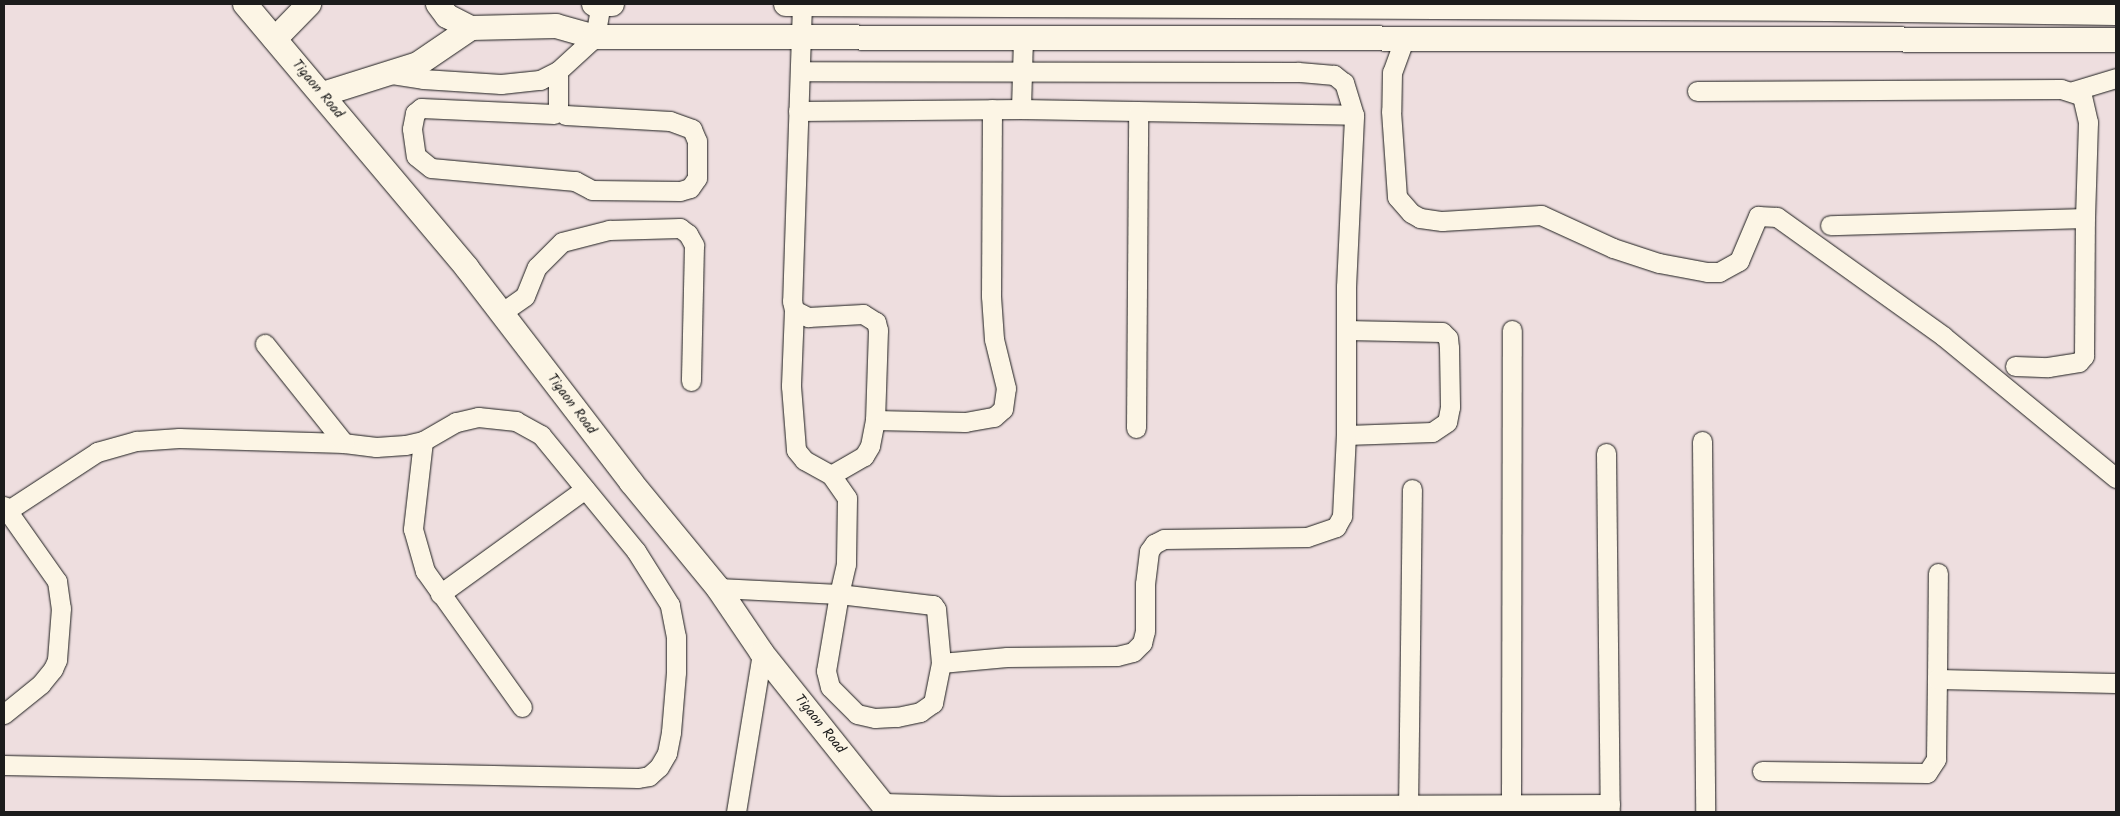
<!DOCTYPE html>
<html>
<head>
<meta charset="utf-8">
<style>
	body { margin:0 }
	#map { position:relative; width:2120px; height:816px; overflow:hidden; background:#eededf; font-family:Kalam,sans-serif }
	div>[style] { position:absolute }
	.roads { filter:drop-shadow(0 0 1px #1c1c1c) drop-shadow(0 0 1px #1c1c1c) }
	.minor>* { height:19px; margin:-9.5px; padding:0 9.5px; transform-origin:9.5px; border-radius:9.5px; background:#fcf5e5 }
	.tertiary>* { height:24px; margin:-12px; padding:0 12px; transform-origin:12px; border-radius:12px; background:#fcf5e5 }
	span { translate:-50% -50%; white-space:nowrap; text-align:center; line-height:1.15; -webkit-text-stroke:4px #fcf5e5; paint-order:stroke }
	.street-label { font-size:14px; color:#1c1c1c }
	.frame { position:absolute; inset:0; border:5px solid #1c1c1c; pointer-events:none }
</style>
</head>
<body>
<div id="map">
	<div class="roads">
		<div class="minor">
			<div style="left:802px;top:4px;width:297px;rotate:91.9deg"></div>
			<div style="left:792px;top:301px;width:9px;rotate:77deg"></div>
			<div style="left:794px;top:310px;width:16px;rotate:27deg"></div>
			<div style="left:808px;top:317px;width:55px;rotate:-3.1deg"></div>
			<div style="left:863px;top:314px;width:15px;rotate:32deg"></div>
			<div style="left:876px;top:322px;width:8px;rotate:76deg"></div>
			<div style="left:878px;top:330px;width:90px;rotate:91.9deg"></div>
			<div style="left:875px;top:420px;width:26px;rotate:101deg"></div>
			<div style="left:870px;top:446px;width:12px;rotate:121deg"></div>
			<div style="left:864px;top:456px;width:38px;rotate:150deg"></div>
			<div style="left:1405px;top:37px;width:37px;rotate:110deg"></div>
			<div style="left:1392px;top:72px;width:39px;rotate:91deg"></div>
			<div style="left:1391px;top:111px;width:86px;rotate:86deg"></div>
			<div style="left:1397px;top:197px;width:21px;rotate:49deg"></div>
			<div style="left:1411px;top:213px;width:10px;rotate:29deg"></div>
			<div style="left:1420px;top:218px;width:22px;rotate:8deg"></div>
			<div style="left:1442px;top:221px;width:99px;rotate:-3.5deg"></div>
			<div style="left:1541px;top:215px;width:79px;rotate:24.6deg"></div>
			<div style="left:1613px;top:248px;width:48px;rotate:18.1deg"></div>
			<div style="left:1659px;top:263px;width:49px;rotate:10.6deg"></div>
			<div style="left:1707px;top:272px;width:12px"></div>
			<div style="left:1719px;top:272px;width:23px;rotate:-29deg"></div>
			<div style="left:1739px;top:261px;width:49px;rotate:-67.1deg"></div>
			<div style="left:1758px;top:216px;width:19px;rotate:3deg"></div>
			<div style="left:1777px;top:217px;width:204px;rotate:35.6deg"></div>
			<div style="left:1943px;top:336px;width:224px;rotate:39.4deg"></div>
			<div style="left:558px;top:71px;width:35px;rotate:90deg"></div>
			<div style="left:392px;top:74px;width:31px;rotate:9deg"></div>
			<div style="left:423px;top:79px;width:78px;rotate:3.7deg"></div>
			<div style="left:501px;top:84px;width:39px;rotate:-6deg"></div>
			<div style="left:540px;top:80px;width:20px;rotate:-27deg"></div>
			<div style="left:558px;top:71px;width:50px;rotate:-42.6deg"></div>
			<div style="left:595px;top:37px;width:34px;rotate:-80deg"></div>
			<div style="left:1697px;top:91px;width:364px;rotate:-0.3deg"></div>
			<div style="left:2061px;top:89px;width:22px;rotate:18deg"></div>
			<div style="left:2082px;top:96px;width:27px;rotate:77deg"></div>
			<div style="left:2088px;top:122px;width:96px;rotate:91.8deg"></div>
			<div style="left:2085px;top:218px;width:255px;rotate:178.4deg"></div>
			<div style="left:2073px;top:91px;width:45px;rotate:-16.8deg"></div>
			<div style="left:1021px;top:109px;width:73px;rotate:-88.4deg"></div>
			<div style="left:798px;top:111px;width:223px;rotate:-0.5deg"></div>
			<div style="left:1021px;top:109px;width:333px;rotate:1deg"></div>
			<div style="left:554px;top:114px;width:133px;rotate:-177.4deg"></div>
			<div style="left:421px;top:108px;width:8px;rotate:140deg"></div>
			<div style="left:415px;top:113px;width:16px;rotate:101deg"></div>
			<div style="left:412px;top:129px;width:27px;rotate:82deg"></div>
			<div style="left:416px;top:156px;width:19px;rotate:39deg"></div>
			<div style="left:431px;top:168px;width:145px;rotate:5.2deg"></div>
			<div style="left:575px;top:181px;width:19px;rotate:28deg"></div>
			<div style="left:592px;top:190px;width:88px;rotate:0.7deg"></div>
			<div style="left:680px;top:191px;width:10px;rotate:-17deg"></div>
			<div style="left:690px;top:188px;width:12px;rotate:-55deg"></div>
			<div style="left:697px;top:178px;width:37px;rotate:-90deg"></div>
			<div style="left:697px;top:141px;width:13px;rotate:-113deg"></div>
			<div style="left:692px;top:129px;width:23px;rotate:-160deg"></div>
			<div style="left:670px;top:121px;width:105px;rotate:-176.7deg"></div>
			<div style="left:794px;top:310px;width:76px;rotate:92.3deg"></div>
			<div style="left:791px;top:386px;width:64px;rotate:85.5deg"></div>
			<div style="left:796px;top:450px;width:13px;rotate:51deg"></div>
			<div style="left:804px;top:460px;width:31px;rotate:29deg"></div>
			<div style="left:831px;top:475px;width:28px;rotate:55deg"></div>
			<div style="left:847px;top:498px;width:66px;rotate:90.9deg"></div>
			<div style="left:846px;top:564px;width:31px;rotate:103deg"></div>
			<div style="left:839px;top:594px;width:95px;rotate:6.7deg"></div>
			<div style="left:933px;top:605px;width:5px;rotate:53deg"></div>
			<div style="left:936px;top:609px;width:54px;rotate:84.7deg"></div>
			<div style="left:501px;top:313px;width:29px;rotate:-35deg"></div>
			<div style="left:525px;top:296px;width:31px;rotate:-68deg"></div>
			<div style="left:537px;top:267px;width:35px;rotate:-45deg"></div>
			<div style="left:562px;top:242px;width:49px;rotate:-14.3deg"></div>
			<div style="left:609px;top:230px;width:71px;rotate:-1.6deg"></div>
			<div style="left:680px;top:228px;width:10px;rotate:37deg"></div>
			<div style="left:688px;top:234px;width:13px;rotate:61deg"></div>
			<div style="left:694px;top:245px;width:136px;rotate:91.3deg"></div>
			<div style="left:1346px;top:330px;width:96px;rotate:1.2deg"></div>
			<div style="left:1442px;top:332px;width:8px;rotate:45deg"></div>
			<div style="left:1448px;top:338px;width:10px;rotate:84deg"></div>
			<div style="left:1449px;top:348px;width:59px;rotate:89deg"></div>
			<div style="left:1450px;top:407px;width:15px;rotate:101deg"></div>
			<div style="left:1447px;top:422px;width:18px;rotate:146deg"></div>
			<div style="left:1432px;top:432px;width:86px;rotate:178deg"></div>
			<div style="left:2015px;top:366px;width:33px;rotate:2deg"></div>
			<div style="left:2048px;top:367px;width:31px;rotate:-9deg"></div>
			<div style="left:2079px;top:362px;width:8px;rotate:-50deg"></div>
			<div style="left:2084px;top:356px;width:138px;rotate:-89.6deg"></div>
			<div style="left:875px;top:420px;width:90px;rotate:1.3deg"></div>
			<div style="left:965px;top:422px;width:29px;rotate:-10deg"></div>
			<div style="left:994px;top:417px;width:12px;rotate:-42deg"></div>
			<div style="left:1003px;top:409px;width:21px;rotate:-82deg"></div>
			<div style="left:1006px;top:388px;width:50px;rotate:-103.8deg"></div>
			<div style="left:994px;top:339px;width:43px;rotate:-94deg"></div>
			<div style="left:991px;top:296px;width:187px;rotate:-89.7deg"></div>
			<div style="left:1136px;top:428px;width:316px;rotate:-89.6deg"></div>
			<div style="left:423px;top:441px;width:89px;rotate:96.5deg"></div>
			<div style="left:413px;top:529px;width:44px;rotate:74.1deg"></div>
			<div style="left:425px;top:571px;width:167px;rotate:54.5deg"></div>
			<div style="left:1702px;top:441px;width:371px;rotate:89.5deg"></div>
			<div style="left:1606px;top:453px;width:359px;rotate:89.4deg"></div>
			<div style="left:4px;top:506px;width:92px;rotate:54.8deg"></div>
			<div style="left:57px;top:581px;width:27px;rotate:82deg"></div>
			<div style="left:61px;top:608px;width:52px;rotate:94.4deg"></div>
			<div style="left:57px;top:660px;width:10px;rotate:114deg"></div>
			<div style="left:53px;top:669px;width:19px;rotate:129deg"></div>
			<div style="left:41px;top:684px;width:48px;rotate:141deg"></div>
			<div style="left:7px;top:511px;width:108px;rotate:-33.2deg"></div>
			<div style="left:97px;top:452px;width:41px;rotate:-15.8deg"></div>
			<div style="left:136px;top:441px;width:43px;rotate:-4deg"></div>
			<div style="left:179px;top:438px;width:165px;rotate:1.7deg"></div>
			<div style="left:718px;top:588px;width:121px;rotate:2.8deg"></div>
			<div style="left:839px;top:594px;width:78px;rotate:99.6deg"></div>
			<div style="left:826px;top:671px;width:16px;rotate:76deg"></div>
			<div style="left:830px;top:687px;width:38px;rotate:45deg"></div>
			<div style="left:857px;top:714px;width:18px;rotate:13deg"></div>
			<div style="left:875px;top:718px;width:22px;rotate:-3deg"></div>
			<div style="left:897px;top:717px;width:24px;rotate:-12deg"></div>
			<div style="left:920px;top:712px;width:16px;rotate:-35deg"></div>
			<div style="left:933px;top:703px;width:41px;rotate:-78.7deg"></div>
			<div style="left:941px;top:663px;width:66px;rotate:-5.2deg"></div>
			<div style="left:1007px;top:657px;width:110px;rotate:-0.5deg"></div>
			<div style="left:1117px;top:656px;width:16px;rotate:-14deg"></div>
			<div style="left:1133px;top:652px;width:13px;rotate:-45deg"></div>
			<div style="left:1142px;top:643px;width:12px;rotate:-76deg"></div>
			<div style="left:1145px;top:631px;width:47px;rotate:-90deg"></div>
			<div style="left:1145px;top:584px;width:33px;rotate:-83deg"></div>
			<div style="left:1149px;top:551px;width:9px;rotate:-54deg"></div>
			<div style="left:1154px;top:544px;width:11px;rotate:-27deg"></div>
			<div style="left:1164px;top:539px;width:143px;rotate:-0.8deg"></div>
			<div style="left:1307px;top:537px;width:31px;rotate:-19deg"></div>
			<div style="left:1336px;top:527px;width:13px;rotate:-61deg"></div>
			<div style="left:1342px;top:516px;width:81px;rotate:-87.2deg"></div>
			<div style="left:1346px;top:435px;width:148px;rotate:-90deg"></div>
			<div style="left:1346px;top:287px;width:172px;rotate:-87.3deg"></div>
			<div style="left:1354px;top:115px;width:34px;rotate:-107deg"></div>
			<div style="left:1344px;top:83px;width:13px;rotate:-141deg"></div>
			<div style="left:1334px;top:75px;width:37px;rotate:-175deg"></div>
			<div style="left:1297px;top:72px;width:497px;rotate:-179.9deg"></div>
			<div style="left:440px;top:594px;width:179px;rotate:-35.9deg"></div>
			<div style="left:1937px;top:679px;width:106px;rotate:-89.5deg"></div>
			<div style="left:4px;top:765px;width:634px;rotate:1.17deg"></div>
			<div style="left:638px;top:778px;width:11px;rotate:-10deg"></div>
			<div style="left:649px;top:776px;width:13px;rotate:-42deg"></div>
			<div style="left:659px;top:767px;width:16px;rotate:-60deg"></div>
			<div style="left:667px;top:753px;width:21px;rotate:-79deg"></div>
			<div style="left:671px;top:732px;width:60px;rotate:-85.2deg"></div>
			<div style="left:676px;top:672px;width:35px;rotate:-90deg"></div>
			<div style="left:676px;top:637px;width:33px;rotate:-101deg"></div>
			<div style="left:670px;top:605px;width:64px;rotate:-122.2deg"></div>
			<div style="left:636px;top:551px;width:150px;rotate:-129.3deg"></div>
			<div style="left:541px;top:435px;width:29px;rotate:-151deg"></div>
			<div style="left:516px;top:421px;width:38px;rotate:-174deg"></div>
			<div style="left:478px;top:417px;width:23px;rotate:167deg"></div>
			<div style="left:456px;top:422px;width:38px;rotate:150deg"></div>
			<div style="left:423px;top:441px;width:18px;rotate:167deg"></div>
			<div style="left:405px;top:445px;width:29px;rotate:176deg"></div>
			<div style="left:376px;top:447px;width:32px;rotate:-173deg"></div>
			<div style="left:344px;top:443px;width:127px;rotate:-128.6deg"></div>
			<div style="left:1762px;top:771px;width:165px;rotate:0.7deg"></div>
			<div style="left:1927px;top:773px;width:17px;rotate:-57deg"></div>
			<div style="left:1936px;top:759px;width:80px;rotate:-89.3deg"></div>
			<div style="left:1937px;top:679px;width:179px;rotate:1.3deg"></div>
			<div style="left:883px;top:803px;width:117px;rotate:1.5deg"></div>
			<div style="left:1000px;top:806px;width:610px;rotate:-0.19deg"></div>
			<div style="left:1511px;top:806px;width:476px;rotate:-89.9deg"></div>
			<div style="left:736px;top:812px;width:161px;rotate:-80.7deg"></div>
			<div style="left:1408px;top:812px;width:323px;rotate:-89.3deg"></div>
		</div>
		<div class="tertiary">
			<div style="left:245px;top:4px;width:345px;rotate:49.9deg"></div>
			<div style="left:467px;top:268px;width:270px;rotate:52.5deg"></div>
			<div style="left:631px;top:482px;width:137px;rotate:50.6deg"></div>
			<div style="left:718px;top:588px;width:78px;rotate:55.9deg"></div>
			<div style="left:762px;top:653px;width:203px;rotate:51.4deg"></div>
			<div style="left:438px;top:4px;width:15px;rotate:53deg"></div>
			<div style="left:447px;top:16px;width:27px;rotate:27deg"></div>
			<div style="left:471px;top:28px;width:85px;rotate:-1.3deg"></div>
			<div style="left:556px;top:26px;width:41px;rotate:15.8deg"></div>
			<div style="left:595px;top:37px;width:1521px;rotate:0.11deg"></div>
			<div style="left:594px;top:4px;width:18px"></div>
			<div style="left:786px;top:4px;width:1042px;rotate:0.27deg"></div>
			<div style="left:1828px;top:9px;width:288px;rotate:0.8deg"></div>
			<div style="left:275px;top:39px;width:49px;rotate:-45.8deg"></div>
			<div style="left:323px;top:94px;width:100px;rotate:-17.5deg"></div>
			<div style="left:418px;top:64px;width:64px;rotate:-34.2deg"></div>
		</div>
	</div>
	<div class="street-label">
		<span style="left:318px;top:89px;rotate:50deg">Tigaon Road</span>
		<span style="left:572px;top:404px;rotate:53deg">Tigaon Road</span>
		<span style="left:820px;top:724px;rotate:51deg">Tigaon Road</span>
	</div>
	<div class="frame"></div>
</div>
</body>
</html>
